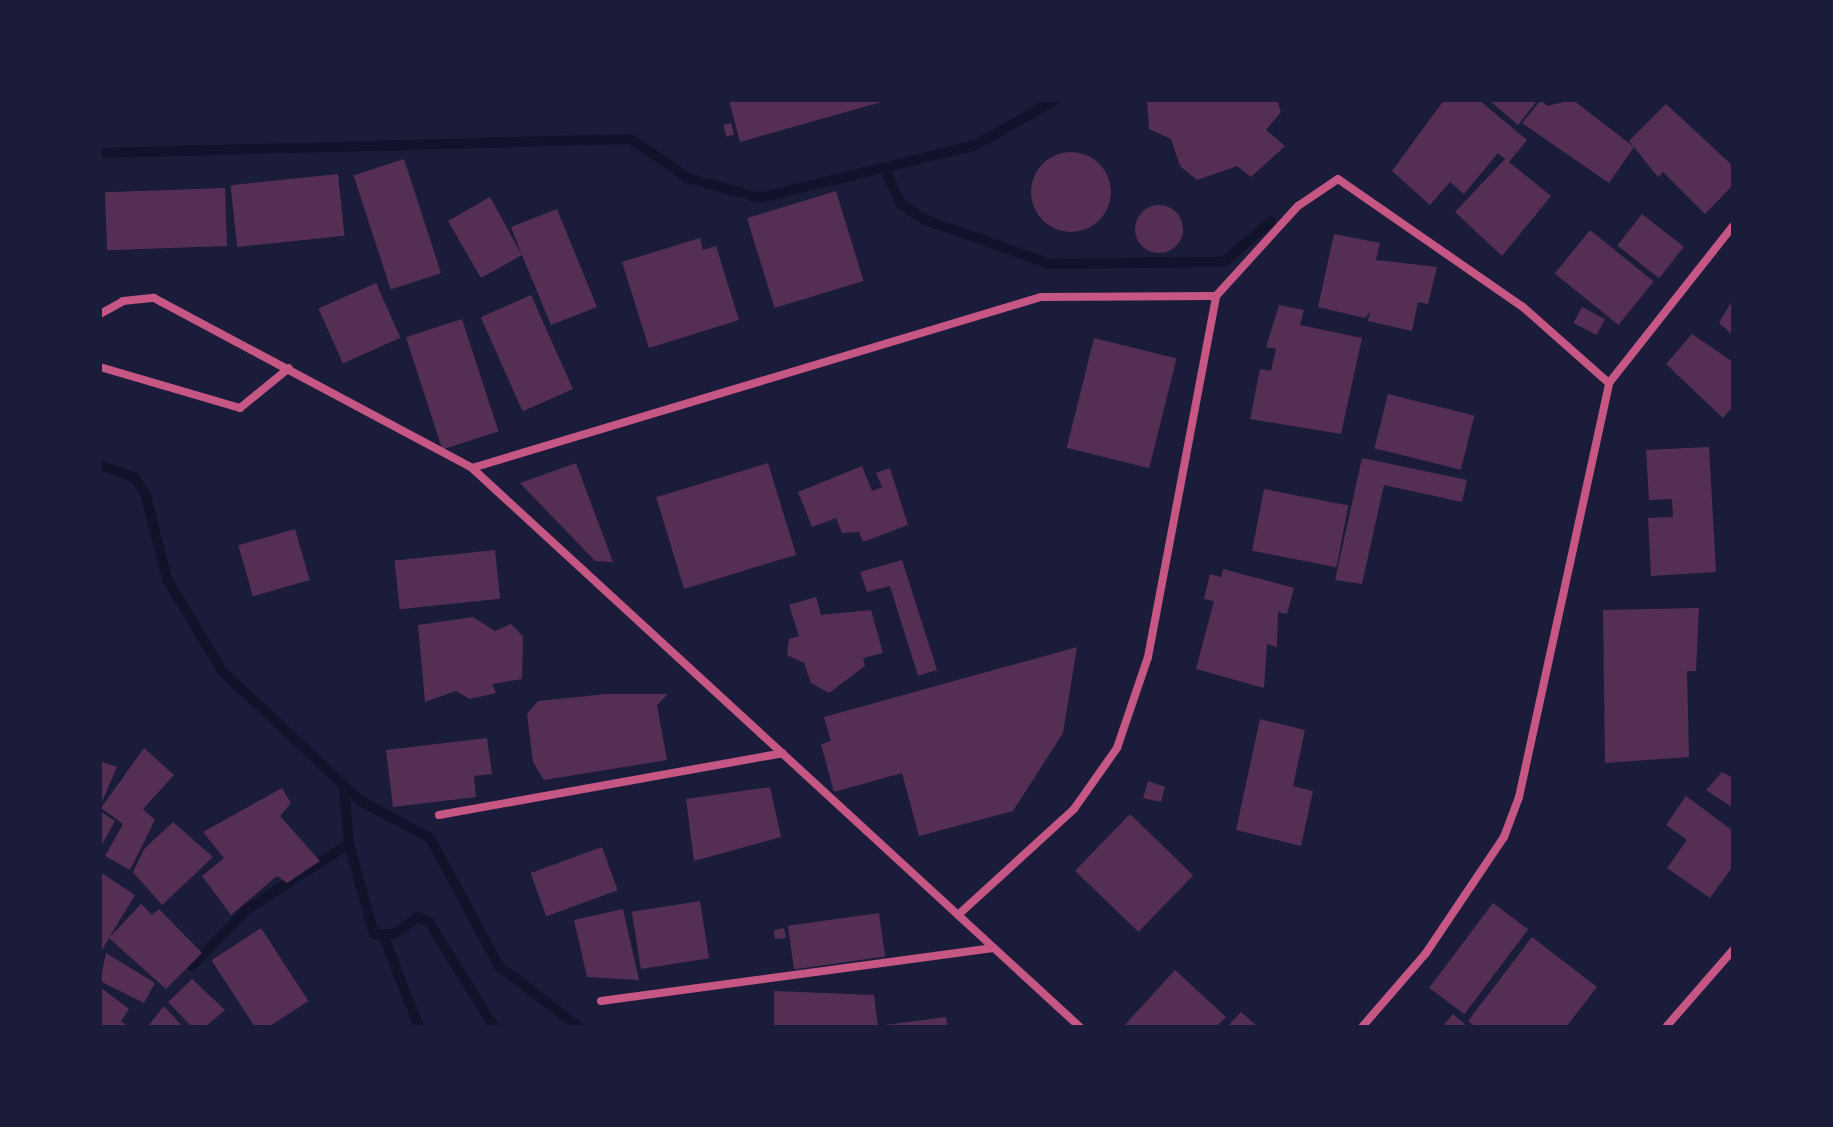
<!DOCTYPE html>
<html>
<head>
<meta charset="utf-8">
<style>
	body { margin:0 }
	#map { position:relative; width:1833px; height:1127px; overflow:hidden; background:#1b1b3a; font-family:"Libre Baskerville",serif }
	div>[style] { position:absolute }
	.stream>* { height:10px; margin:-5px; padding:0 5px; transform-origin:5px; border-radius:5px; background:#12122b }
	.building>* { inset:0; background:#542f53; transform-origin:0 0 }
	.round { border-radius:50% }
	.minor>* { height:8px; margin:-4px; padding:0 4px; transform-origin:4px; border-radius:4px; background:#c65784 }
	span { translate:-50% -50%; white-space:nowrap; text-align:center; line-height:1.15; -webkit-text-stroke:6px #1b1b3a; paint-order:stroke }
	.frame { position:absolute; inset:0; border:102px solid #1b1b3a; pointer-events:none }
</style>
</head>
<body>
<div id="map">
	<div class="stream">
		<div style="left:100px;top:153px;width:531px;rotate:-1.51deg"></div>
		<div style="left:631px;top:139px;width:69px;rotate:34.4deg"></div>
		<div style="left:688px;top:178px;width:75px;rotate:15.5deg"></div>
		<div style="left:760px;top:198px;width:222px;rotate:-13.8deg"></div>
		<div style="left:976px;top:145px;width:91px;rotate:-29.7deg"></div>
		<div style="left:885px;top:170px;width:38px;rotate:65deg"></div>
		<div style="left:901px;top:204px;width:27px;rotate:34deg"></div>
		<div style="left:923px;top:219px;width:135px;rotate:19.5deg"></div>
		<div style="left:1050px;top:264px;width:174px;rotate:-0.7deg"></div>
		<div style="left:1224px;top:262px;width:62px;rotate:-41.1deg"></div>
		<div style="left:100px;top:465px;width:37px;rotate:20deg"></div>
		<div style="left:135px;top:478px;width:21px;rotate:59deg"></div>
		<div style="left:146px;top:496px;width:86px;rotate:75.8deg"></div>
		<div style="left:167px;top:579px;width:107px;rotate:59.1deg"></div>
		<div style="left:222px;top:671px;width:190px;rotate:43.1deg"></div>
		<div style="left:361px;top:801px;width:78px;rotate:28.2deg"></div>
		<div style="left:430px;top:838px;width:145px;rotate:61.7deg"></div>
		<div style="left:499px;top:966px;width:101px;rotate:37.3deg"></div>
		<div style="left:344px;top:785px;width:59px;rotate:85.2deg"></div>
		<div style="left:349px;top:844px;width:93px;rotate:74.5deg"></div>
		<div style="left:374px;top:934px;width:20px"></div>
		<div style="left:394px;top:934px;width:29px;rotate:-35deg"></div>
		<div style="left:418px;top:917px;width:12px;rotate:24deg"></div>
		<div style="left:429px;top:922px;width:123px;rotate:58.2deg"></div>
		<div style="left:384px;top:937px;width:97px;rotate:68.7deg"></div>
		<div style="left:192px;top:966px;width:78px;rotate:-46deg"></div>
		<div style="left:246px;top:910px;width:122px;rotate:-32.7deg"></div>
	</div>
	<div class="building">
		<div style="clip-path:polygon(729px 100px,885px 100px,885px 101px,740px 142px)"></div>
		<div style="clip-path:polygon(1147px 100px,1277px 100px,1281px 112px,1266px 130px,1285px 146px,1251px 177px,1237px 166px,1197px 180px,1180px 166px,1171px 139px,1149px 129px)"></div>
		<div style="clip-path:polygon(1444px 100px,1479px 100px,1527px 140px,1509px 162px,1551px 196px,1502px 256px,1455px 212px,1505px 159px,1498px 153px,1464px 194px,1450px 182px,1430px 205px,1392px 171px)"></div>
		<div style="clip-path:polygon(1489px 100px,1533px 100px,1536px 102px,1518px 125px)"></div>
		<div style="clip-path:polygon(1541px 100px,1547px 106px,1573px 100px,1634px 147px,1609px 183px,1522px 123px)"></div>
		<div style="clip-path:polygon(1666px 104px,1733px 166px,1733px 185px,1705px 214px,1663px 172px,1658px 177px,1629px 141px)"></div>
		<div style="left:731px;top:123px;width:12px;height:8px;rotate:76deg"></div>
		<div class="round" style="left:1031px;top:152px;width:80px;height:80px"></div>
		<div style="left:404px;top:159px;width:120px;height:53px;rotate:72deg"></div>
		<div style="left:338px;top:174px;width:62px;height:108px;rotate:84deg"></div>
		<div style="left:225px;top:188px;width:58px;height:120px;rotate:88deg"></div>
		<div style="left:836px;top:191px;width:94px;height:93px;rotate:73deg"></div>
		<div style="clip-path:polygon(490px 197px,522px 255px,511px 227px,557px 209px,597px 307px,551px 325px,522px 255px,481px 278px,448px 221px)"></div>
		<div class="round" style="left:1135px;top:205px;width:48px;height:48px"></div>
		<div style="left:1642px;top:214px;width:53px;height:40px;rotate:38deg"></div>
		<div style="left:1590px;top:230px;width:82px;height:56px;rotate:39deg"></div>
		<div style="clip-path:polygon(1334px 234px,1380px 243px,1376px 260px,1437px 267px,1428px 304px,1418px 302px,1412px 331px,1368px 321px,1370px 312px,1365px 318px,1318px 307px)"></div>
		<div style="clip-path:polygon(700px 238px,703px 250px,716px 246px,739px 320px,649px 348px,622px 262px)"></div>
		<div style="left:376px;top:283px;width:60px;height:63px;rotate:66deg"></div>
		<div style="left:531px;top:295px;width:103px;height:55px;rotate:66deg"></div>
		<div style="clip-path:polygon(1733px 299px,1733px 335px,1719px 323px)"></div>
		<div style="clip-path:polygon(1279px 305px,1304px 310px,1300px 325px,1362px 338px,1341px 434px,1250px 419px,1260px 369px,1271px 371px,1276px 349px,1266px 347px)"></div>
		<div style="left:1582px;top:307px;width:26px;height:18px;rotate:28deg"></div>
		<div style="left:462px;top:319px;width:118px;height:59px;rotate:72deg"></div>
		<div style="clip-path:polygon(1692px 334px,1733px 362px,1733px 406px,1723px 418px,1666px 364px)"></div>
		<div style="left:1094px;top:338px;width:85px;height:113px;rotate:14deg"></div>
		<div style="left:1388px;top:394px;width:89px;height:56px;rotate:14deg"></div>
		<div style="clip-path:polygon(1709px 447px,1716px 572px,1651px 576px,1648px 518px,1673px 517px,1672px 499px,1649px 500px,1646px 450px)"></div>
		<div style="clip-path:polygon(1362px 458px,1467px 480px,1462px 502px,1384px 485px,1362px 584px,1335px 580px)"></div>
		<div style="clip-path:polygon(576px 463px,613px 562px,595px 561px,520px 483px)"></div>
		<div style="left:768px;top:463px;width:96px;height:117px;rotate:73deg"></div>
		<div style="clip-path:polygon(862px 466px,872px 491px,882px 487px,876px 473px,890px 468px,908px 525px,863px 542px,859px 532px,842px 533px,836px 518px,812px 527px,798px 492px)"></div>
		<div style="left:1264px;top:489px;width:86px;height:63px;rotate:11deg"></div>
		<div style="left:295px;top:529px;width:53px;height:59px;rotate:74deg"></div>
		<div style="left:495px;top:550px;width:49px;height:101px;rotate:84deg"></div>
		<div style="clip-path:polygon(902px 560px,937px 670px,918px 676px,890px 586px,867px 592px,860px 572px)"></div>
		<div style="clip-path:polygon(1223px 569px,1294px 588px,1287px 614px,1278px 612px,1277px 647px,1267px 644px,1264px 688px,1196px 669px,1214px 601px,1204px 599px,1210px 574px,1221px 577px)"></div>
		<div style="clip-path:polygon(816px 597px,821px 615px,871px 610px,883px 653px,863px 658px,865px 666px,829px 693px,811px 683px,804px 663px,787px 655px,789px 639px,799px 636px,789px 605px)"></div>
		<div style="clip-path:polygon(1699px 608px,1696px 671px,1687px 671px,1689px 757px,1605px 763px,1603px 610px)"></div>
		<div style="clip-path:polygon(473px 617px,495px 631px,511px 624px,523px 636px,522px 679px,492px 684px,496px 693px,470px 699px,456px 691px,425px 702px,418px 625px)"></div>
		<div style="clip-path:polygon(1077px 647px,1063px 733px,1013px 811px,919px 836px,902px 773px,834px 792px,821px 744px,831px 741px,824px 717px)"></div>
		<div style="clip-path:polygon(607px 694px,668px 694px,657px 705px,667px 760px,544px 780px,533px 762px,527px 714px,538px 701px)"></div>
		<div style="clip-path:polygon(1260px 719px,1305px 730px,1293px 786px,1313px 791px,1301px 846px,1236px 830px)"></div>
		<div style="clip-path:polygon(487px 738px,492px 774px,474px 776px,476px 797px,393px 807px,386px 750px)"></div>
		<div style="clip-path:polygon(144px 748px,174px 775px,143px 809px,155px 820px,130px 870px,105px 856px,123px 824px,101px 808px)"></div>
		<div style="clip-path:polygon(100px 761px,117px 767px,100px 806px)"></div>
		<div style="clip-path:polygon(1722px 772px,1733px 778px,1733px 808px,1706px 790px)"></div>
		<div style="clip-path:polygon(1148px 781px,1165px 787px,1161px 802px,1143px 798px)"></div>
		<div style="clip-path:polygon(770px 787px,781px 837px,694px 861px,686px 799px)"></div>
		<div style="clip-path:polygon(282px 788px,291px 803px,280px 816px,320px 861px,287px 883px,277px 876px,231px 915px,202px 876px,224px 858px,203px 832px)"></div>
		<div style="clip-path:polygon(1686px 796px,1733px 831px,1733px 866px,1710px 898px,1667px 868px,1687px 840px,1666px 825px)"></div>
		<div style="clip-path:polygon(100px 811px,115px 821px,100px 848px)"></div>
		<div style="left:1130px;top:814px;width:88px;height:79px;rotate:44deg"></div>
		<div style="clip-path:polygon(173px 822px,213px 857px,162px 905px,133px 872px,144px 849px)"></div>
		<div style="left:602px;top:847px;width:46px;height:76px;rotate:70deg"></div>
		<div style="clip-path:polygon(100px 872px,135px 895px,109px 938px,141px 904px,152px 915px,159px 909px,202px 953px,166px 989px,109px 938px,100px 953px)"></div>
		<div style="left:700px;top:901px;width:58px;height:69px;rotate:81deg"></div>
		<div style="left:1493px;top:903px;width:44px;height:106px;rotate:37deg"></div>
		<div style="clip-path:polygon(623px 909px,639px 980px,587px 977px,574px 920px)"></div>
		<div style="left:879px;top:913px;width:44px;height:92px;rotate:82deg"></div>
		<div style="left:261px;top:928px;width:87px;height:59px;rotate:57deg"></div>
		<div style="clip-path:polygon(784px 928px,786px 938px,775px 939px,774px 930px)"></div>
		<div style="clip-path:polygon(1532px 937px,1597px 987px,1566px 1027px,1476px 1027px,1468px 1021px)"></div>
		<div style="clip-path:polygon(106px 953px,155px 983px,144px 1003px,100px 981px)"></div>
		<div style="clip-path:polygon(1175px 970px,1226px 1017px,1216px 1027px,1123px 1027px)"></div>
		<div style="clip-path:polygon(192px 979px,225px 1010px,205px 1027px,192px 1027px,168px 1002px)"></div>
		<div style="clip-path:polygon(100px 987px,129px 1009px,121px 1021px,129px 1027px,100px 1027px)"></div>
		<div style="clip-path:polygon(774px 991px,874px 995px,878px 1027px,774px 1027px)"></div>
		<div style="clip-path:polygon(164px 1006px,183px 1027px,149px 1025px)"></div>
		<div style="clip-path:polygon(1241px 1012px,1258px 1027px,1227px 1027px)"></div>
		<div style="clip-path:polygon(1453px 1014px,1468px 1027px,1442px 1027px)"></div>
		<div style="clip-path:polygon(946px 1017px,948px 1027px,886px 1027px,885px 1025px)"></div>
	</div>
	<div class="minor">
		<div style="left:100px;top:314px;width:26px;rotate:-29deg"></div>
		<div style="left:123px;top:301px;width:31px;rotate:-6deg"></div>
		<div style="left:154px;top:298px;width:361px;rotate:28.1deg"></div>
		<div style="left:472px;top:468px;width:826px;rotate:42.6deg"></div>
		<div style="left:100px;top:367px;width:146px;rotate:16.3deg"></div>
		<div style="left:240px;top:408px;width:63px;rotate:-39.2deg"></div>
		<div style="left:472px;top:468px;width:594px;rotate:-16.73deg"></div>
		<div style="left:1041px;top:297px;width:175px;rotate:-0.3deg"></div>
		<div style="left:1216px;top:296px;width:122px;rotate:-47.7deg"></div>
		<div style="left:1298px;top:206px;width:48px;rotate:-34deg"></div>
		<div style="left:1338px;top:179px;width:225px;rotate:34.7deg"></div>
		<div style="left:1523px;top:307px;width:115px;rotate:41.5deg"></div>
		<div style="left:439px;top:815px;width:349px;rotate:-10.2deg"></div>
		<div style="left:958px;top:915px;width:157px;rotate:-42.4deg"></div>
		<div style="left:1074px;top:809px;width:75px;rotate:-54.8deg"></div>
		<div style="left:1117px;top:748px;width:96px;rotate:-71.2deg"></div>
		<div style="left:1148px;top:657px;width:367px;rotate:-79.3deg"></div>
		<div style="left:601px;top:1001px;width:396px;rotate:-7.7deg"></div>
		<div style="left:1362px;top:1027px;width:98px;rotate:-49.1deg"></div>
		<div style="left:1426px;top:953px;width:140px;rotate:-56.1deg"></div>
		<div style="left:1504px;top:837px;width:43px;rotate:-69.4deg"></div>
		<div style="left:1519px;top:797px;width:424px;rotate:-77.7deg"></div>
		<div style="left:1609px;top:383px;width:200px;rotate:-51.7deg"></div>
		<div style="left:1666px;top:1027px;width:102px;rotate:-49deg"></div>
	</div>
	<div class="frame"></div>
</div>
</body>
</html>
